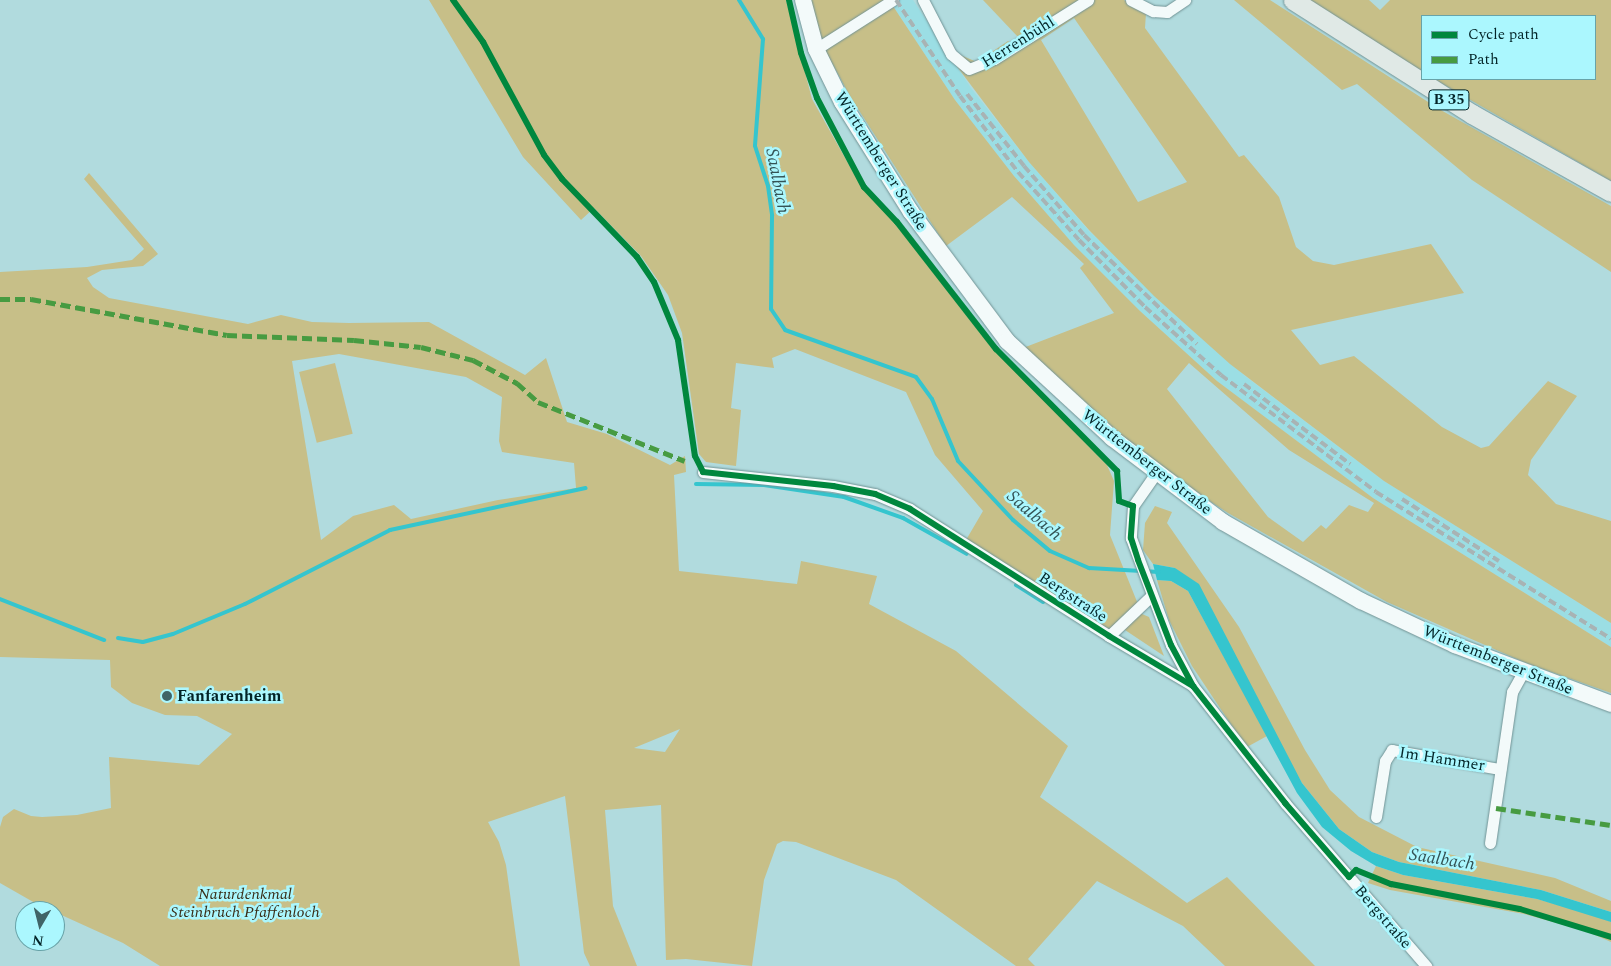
<!DOCTYPE html>
<html>
<head>
<meta charset="utf-8">
<style>
	body { margin:0 }
	#map { position:relative; width:1611px; height:966px; overflow:hidden; background:#b1dbde; font-family:Spectral,serif }
	div>[style] { position:absolute }
	.built>* { inset:0; background:#9bdee4 }
	.green>* { inset:0; background:#c7bf88; transform-origin:0 0 }
	.water>* { inset:0; background:#35c5ce }
	.stream>* { height:4px; margin:-2px; padding:0 2px; transform-origin:2px; border-radius:2px; background:#35c5ce }
	.roads { filter:drop-shadow(0 0 1px #719395) drop-shadow(0 0 1px #719395) }
	.street>* { height:11px; margin:-5.5px; padding:0 5.5px; transform-origin:5.5px; border-radius:5.5px; background:#f3fafa }
	.secondary>* { height:16px; margin:-8px; padding:0 8px; transform-origin:8px; border-radius:8px; background:#f3fafa }
	.primary>* { height:19px; margin:-9.5px; padding:0 9.5px; transform-origin:9.5px; border-radius:9.5px; background:#e0e9e6 }
	.rail>* { height:4px; margin-top:-2px; transform-origin:0; background:repeating-linear-gradient(90deg,#a8b3b4 0 8px,transparent 0 12px) }
	.quiet>* { height:5px; margin-top:-2.5px; transform-origin:0; background:repeating-linear-gradient(90deg,#479b41 0 10px,transparent 0 15px) }
	.cycleway>* { height:6px; margin:-3px; padding:0 3px; transform-origin:3px; border-radius:3px; background:#00873e }
	.dots>* { width:14px; height:14px; translate:-50% -50%; box-sizing:border-box; border:2px solid #abf7fe; border-radius:50% }
	span { translate:-50% -50%; white-space:nowrap; text-align:center; line-height:1.15; -webkit-text-stroke:5px #abf7fe; paint-order:stroke }
	.shield-label span { padding:1px 4px; background:#abf7fe; border:1px solid; border-radius:4px; -webkit-text-stroke-width:0 }
	.shield-label { font-size:15px; color:#032427; font-weight:700 }
	.street-label { font-size:16px; color:#032427 }
	.poi-label { font-size:16px; color:#032427; font-weight:700 }
	.left { translate:0 -50%; text-align:left }
	.park-label { font-size:16px; color:#392e19; font-style:italic }
	.water-label { font-size:18px; color:#345355; font-style:italic }
	.legend { position:absolute; left:1421px; top:15px; width:175px; height:65px; box-sizing:border-box; background:#abf7fe; border:1px solid #68a3a8; margin:0; padding:6px 9px; list-style:none; font-size:15px; color:#032427 }
	.legend li { display:flex; align-items:center; gap:10px; height:25px }
	.legend b { width:25px; border:1px solid #68a3a8 }
	.north { position:absolute; left:15px; top:901px; width:50px; height:50px; box-sizing:border-box; background:#abf7fe; border:1px solid #68a3a8; border-radius:50%; rotate:188deg; font-size:14px; font-weight:700; line-height:20px; text-align:center; color:#032427 }
	.north::after { content:''; display:block; margin:auto; width:18px; height:22px; background:#406467; clip-path:polygon(50% 0,100% 100%,50% 72%,0 100%) }
</style>
</head>
<body>
<div id="map">
	<div class="built">
		<div style="clip-path:polygon(889px 0,913px 0,971px 88px,1029px 162px,1089px 231px,1245px 376px,1384px 481px,1611px 623px,1611px 647px,1373px 498px,1217px 381px,1140px 311px,1074px 245px,1014px 176px,955px 100px)"></div>
	</div>
	<div class="green">
		<div style="clip-path:polygon(429px 0,786px 0,812px 99px,862px 188px,895px 223px,999px 355px,1107px 465px,1114px 481px,1110px 535px,1142px 614px,1149px 617px,1164px 656px,1125px 630px,1105px 629px,966px 540px,983px 511px,935px 455px,906px 392px,795px 349px,772px 358px,774px 368px,736px 363px,731px 408px,741px 410px,736px 466px,706px 462px,699px 454px,682px 333px,668px 295px,641px 256px,594px 208px,581px 220px,523px 157px)"></div>
		<div style="clip-path:polygon(evenodd,808px 0,889px 0,955px 100px,1014px 176px,1074px 245px,1140px 311px,1217px 381px,1373px 498px,1611px 647px,1611px 693px,1526px 663px,1387px 602px,1228px 513px,1162px 470px,1119px 437px,1023px 348px,1114px 313px,1080px 268px,1084px 264px,1012px 197px,946px 246px,851px 98px,826px 52px,808px 0,1189px 363px,1289px 450px,1374px 503px,1368px 512px,1349px 505px,1326px 529px,1321px 525px,1303px 542px,1268px 517px,1167px 389px,1189px 363px)"></div>
		<div style="clip-path:polygon(983px 0,1079px 0,1019px 38px)"></div>
		<div style="clip-path:polygon(evenodd,1093px 0,1124px 0,1146px 13px,1145px 28px,1239px 157px,1244px 155px,1279px 197px,1296px 247px,1313px 261px,1334px 265px,1431px 244px,1464px 293px,1291px 330px,1320px 365px,1354px 356px,1442px 427px,1481px 448px,1489px 446px,1548px 381px,1577px 396px,1531px 460px,1528px 475px,1556px 504px,1611px 521px,1611px 623px,1384px 481px,1230px 364px,1154px 296px,1089px 230px,1029px 162px,952px 60px,958px 54px,977px 62px,1008px 41px,1015px 47px,1093px 0,1074px 18px,1187px 182px,1138px 202px,1041px 40px,1074px 18px)"></div>
		<div style="clip-path:polygon(1234px 0,1270px 0,1439px 109px,1611px 206px,1611px 272px,1472px 180px,1357px 84px,1342px 90px)"></div>
		<div style="clip-path:polygon(1309px 0,1369px 0,1380px 10px,1390px 0,1611px 0,1611px 181px,1434px 79px,1595px 79px,1595px 16px,1422px 16px,1422px 72px)"></div>
		<div style="clip-path:polygon(evenodd,89px 173px,158px 254px,143px 266px,102px 270px,87px 278px,93px 287px,109px 298px,248px 324px,281px 315px,312px 322px,349px 323px,429px 322px,525px 375px,546px 358px,567px 422px,607px 434px,670px 465px,685px 456px,686px 472px,674px 475px,679px 571px,797px 584px,801px 561px,877px 576px,869px 604px,956px 651px,1068px 746px,1040px 797px,1187px 903px,1227px 877px,1315px 966px,1225px 966px,1183px 926px,1097px 881px,1028px 959px,1035px 966px,1016px 966px,896px 880px,796px 842px,783px 841px,777px 844px,764px 880px,752px 966px,686px 959px,666px 960px,661px 805px,605px 810px,613px 906px,637px 966px,590px 966px,584px 953px,565px 796px,488px 822px,499px 842px,506px 865px,520px 966px,160px 966px,123px 943px,35px 903px,0 883px,0 827px,3px 817px,14px 809px,31px 816px,42px 817px,77px 815px,111px 808px,109px 757px,199px 765px,232px 734px,197px 716px,165px 715px,132px 703px,111px 687px,110px 660px,0 657px,0 272px,87px 267px,132px 260px,144px 249px,84px 179px,89px 173px,339px 354px,466px 377px,502px 397px,499px 441px,502px 452px,574px 463px,576px 488px,498px 500px,411px 519px,394px 505px,353px 516px,321px 540px,292px 361px,339px 354px,89px 173px,680px 729px,665px 752px,634px 748px,680px 729px)"></div>
		<div style="left:335px;top:363px;width:73px;height:37px;rotate:76deg"></div>
		<div style="clip-path:polygon(1155px 506px,1172px 512px,1167px 523px,1239px 627px,1305px 750px,1330px 790px,1359px 817px,1417px 847px,1555px 878px,1611px 901px,1611px 912px,1541px 890px,1399px 862px,1372px 852px,1339px 829px,1302px 783px,1175px 568px,1153px 564px,1143px 550px,1145px 523px)"></div>
		<div style="clip-path:polygon(1157px 580px,1171px 581px,1188px 591px,1267px 736px,1247px 747px,1228px 720px,1192px 666px,1169px 620px)"></div>
		<div style="clip-path:polygon(1376px 866px,1403px 875px,1537px 899px,1601px 917px,1611px 922px,1611px 942px,1586px 931px,1524px 914px,1390px 890px,1368px 883px)"></div>
	</div>
	<div class="water">
		<div style="clip-path:polygon(1153px 564px,1175px 568px,1199px 584px,1302px 783px,1339px 829px,1372px 852px,1399px 862px,1541px 890px,1611px 912px,1611px 922px,1537px 899px,1403px 875px,1376px 866px,1351px 851px,1322px 827px,1297px 793px,1188px 591px,1171px 581px,1157px 580px)"></div>
	</div>
	<div class="stream">
		<div style="left:739px;top:0;width:46px;rotate:58.4deg"></div>
		<div style="left:763px;top:39px;width:107px;rotate:94.3deg"></div>
		<div style="left:755px;top:146px;width:42px;rotate:72deg"></div>
		<div style="left:768px;top:186px;width:30px;rotate:82deg"></div>
		<div style="left:772px;top:216px;width:93px;rotate:90.6deg"></div>
		<div style="left:771px;top:309px;width:25px;rotate:56deg"></div>
		<div style="left:785px;top:330px;width:139px;rotate:19.7deg"></div>
		<div style="left:916px;top:377px;width:27px;rotate:54deg"></div>
		<div style="left:932px;top:399px;width:67px;rotate:67.2deg"></div>
		<div style="left:958px;top:461px;width:81px;rotate:47deg"></div>
		<div style="left:1013px;top:520px;width:48px;rotate:40deg"></div>
		<div style="left:1050px;top:551px;width:43px;rotate:23.6deg"></div>
		<div style="left:1089px;top:568px;width:70px;rotate:3.3deg"></div>
		<div style="left:696px;top:484px;width:68px;rotate:0.8deg"></div>
		<div style="left:764px;top:485px;width:81px;rotate:8.5deg"></div>
		<div style="left:844px;top:497px;width:63px;rotate:19.6deg"></div>
		<div style="left:903px;top:518px;width:73px;rotate:29.4deg"></div>
		<div style="left:1016px;top:585px;width:32px;rotate:32deg"></div>
		<div style="left:0;top:599px;width:112px;rotate:21.5deg"></div>
		<div style="left:118px;top:638px;width:25px;rotate:9deg"></div>
		<div style="left:143px;top:642px;width:31px;rotate:-15deg"></div>
		<div style="left:173px;top:634px;width:78px;rotate:-22.6deg"></div>
		<div style="left:245px;top:604px;width:163px;rotate:-27deg"></div>
		<div style="left:390px;top:530px;width:200px;rotate:-12.1deg"></div>
	</div>
	<div class="roads">
		<div class="street">
			<div style="left:923px;top:0;width:61px;rotate:62.6deg"></div>
			<div style="left:951px;top:54px;width:23px;rotate:40deg"></div>
			<div style="left:969px;top:69px;width:27px;rotate:-22deg"></div>
			<div style="left:994px;top:59px;width:111px;rotate:-32.1deg"></div>
			<div style="left:1131px;top:0;width:25px;rotate:27deg"></div>
			<div style="left:1153px;top:11px;width:14px;rotate:4deg"></div>
			<div style="left:1167px;top:12px;width:22px;rotate:-34deg"></div>
			<div style="left:816px;top:49px;width:91px;rotate:-32.5deg"></div>
			<div style="left:703px;top:472px;width:131px;rotate:6.1deg"></div>
			<div style="left:833px;top:486px;width:43px;rotate:10.8deg"></div>
			<div style="left:875px;top:494px;width:38px;rotate:23deg"></div>
			<div style="left:910px;top:509px;width:236px;rotate:32.5deg"></div>
			<div style="left:1109px;top:636px;width:96px;rotate:30.6deg"></div>
			<div style="left:1156px;top:473px;width:40px;rotate:124.9deg"></div>
			<div style="left:1133px;top:506px;width:32px;rotate:94deg"></div>
			<div style="left:1131px;top:538px;width:114px;rotate:69.5deg"></div>
			<div style="left:1171px;top:645px;width:47px;rotate:61.8deg"></div>
			<div style="left:1193px;top:686px;width:149px;rotate:51.8deg"></div>
			<div style="left:1285px;top:803px;width:216px;rotate:49.1deg"></div>
			<div style="left:1109px;top:636px;width:58px;rotate:-43.6deg"></div>
			<div style="left:1376px;top:817px;width:57px;rotate:-80.9deg"></div>
			<div style="left:1385px;top:761px;width:13px;rotate:-58deg"></div>
			<div style="left:1392px;top:750px;width:110px;rotate:10deg"></div>
			<div style="left:1490px;top:843px;width:153px;rotate:-81.7deg"></div>
			<div style="left:1512px;top:692px;width:23px;rotate:-61deg"></div>
		</div>
		<div class="secondary">
			<div style="left:803px;top:0;width:51px;rotate:75.1deg"></div>
			<div style="left:816px;top:49px;width:59px;rotate:63.9deg"></div>
			<div style="left:842px;top:102px;width:130px;rotate:57.9deg"></div>
			<div style="left:911px;top:212px;width:161px;rotate:53.3deg"></div>
			<div style="left:1007px;top:341px;width:143px;rotate:42.7deg"></div>
			<div style="left:1112px;top:438px;width:139px;rotate:37.1deg"></div>
			<div style="left:1223px;top:522px;width:159px;rotate:29.8deg"></div>
			<div style="left:1361px;top:601px;width:104px;rotate:25.1deg"></div>
			<div style="left:1455px;top:645px;width:167px;rotate:20.7deg"></div>
		</div>
		<div class="primary">
			<div style="left:1293px;top:0;width:212px;rotate:32.5deg"></div>
			<div style="left:1472px;top:114px;width:159px;rotate:29.3deg"></div>
		</div>
	</div>
	<div class="rail">
		<div style="left:896px;top:0;width:115px;rotate:56.3deg"></div>
		<div style="left:960px;top:96px;width:96px;rotate:52.7deg"></div>
		<div style="left:1018px;top:172px;width:91px;rotate:48.1deg"></div>
		<div style="left:1079px;top:240px;width:94px;rotate:45.4deg"></div>
		<div style="left:1145px;top:307px;width:102px;rotate:41.8deg"></div>
		<div style="left:1221px;top:375px;width:194px;rotate:37deg"></div>
		<div style="left:1376px;top:492px;width:277px;rotate:32deg"></div>
		<div style="left:967px;top:94px;width:92px;rotate:51.6deg"></div>
		<div style="left:1024px;top:166px;width:91px;rotate:49deg"></div>
		<div style="left:1084px;top:235px;width:157px;rotate:44deg"></div>
		<div style="left:1244px;top:384px;width:133px;rotate:37deg"></div>
		<div style="left:1402px;top:499px;width:115px;rotate:32.6deg"></div>
	</div>
	<div class="quiet">
		<div style="left:0;top:299px;width:31px"></div>
		<div style="left:31px;top:299px;width:199px;rotate:10.4deg"></div>
		<div style="left:227px;top:335px;width:127px;rotate:2.3deg"></div>
		<div style="left:354px;top:340px;width:67px;rotate:6deg"></div>
		<div style="left:421px;top:347px;width:54px;rotate:14deg"></div>
		<div style="left:473px;top:360px;width:50px;rotate:27.6deg"></div>
		<div style="left:517px;top:383px;width:28px;rotate:42deg"></div>
		<div style="left:538px;top:402px;width:158px;rotate:21.9deg"></div>
		<div style="left:1496px;top:808px;width:116px;rotate:8.4deg"></div>
	</div>
	<div class="cycleway">
		<div style="left:453px;top:0;width:52px;rotate:54.5deg"></div>
		<div style="left:483px;top:42px;width:128px;rotate:61.6deg"></div>
		<div style="left:544px;top:155px;width:30px;rotate:53deg"></div>
		<div style="left:562px;top:179px;width:108px;rotate:46.1deg"></div>
		<div style="left:637px;top:257px;width:30px;rotate:56deg"></div>
		<div style="left:654px;top:282px;width:63px;rotate:67.5deg"></div>
		<div style="left:678px;top:340px;width:117px;rotate:81.7deg"></div>
		<div style="left:695px;top:456px;width:18px;rotate:63deg"></div>
		<div style="left:703px;top:472px;width:131px;rotate:6.1deg"></div>
		<div style="left:833px;top:486px;width:43px;rotate:10.8deg"></div>
		<div style="left:875px;top:494px;width:38px;rotate:23deg"></div>
		<div style="left:910px;top:509px;width:236px;rotate:32.5deg"></div>
		<div style="left:1109px;top:636px;width:98px;rotate:30.8deg"></div>
		<div style="left:789px;top:0;width:54px;rotate:77.2deg"></div>
		<div style="left:801px;top:53px;width:48px;rotate:70.4deg"></div>
		<div style="left:817px;top:98px;width:101px;rotate:62.2deg"></div>
		<div style="left:864px;top:187px;width:48px;rotate:46.7deg"></div>
		<div style="left:897px;top:222px;width:161px;rotate:52.1deg"></div>
		<div style="left:996px;top:349px;width:172px;rotate:45.2deg"></div>
		<div style="left:1117px;top:471px;width:30px;rotate:86deg"></div>
		<div style="left:1119px;top:501px;width:15px;rotate:20deg"></div>
		<div style="left:1133px;top:506px;width:32px;rotate:94deg"></div>
		<div style="left:1131px;top:538px;width:23px;rotate:72deg"></div>
		<div style="left:1138px;top:560px;width:91px;rotate:68.8deg"></div>
		<div style="left:1171px;top:645px;width:47px;rotate:61.8deg"></div>
		<div style="left:1193px;top:686px;width:149px;rotate:51.8deg"></div>
		<div style="left:1285px;top:803px;width:98px;rotate:49.1deg"></div>
		<div style="left:1349px;top:877px;width:10px;rotate:-45deg"></div>
		<div style="left:1356px;top:870px;width:38px;rotate:22deg"></div>
		<div style="left:1391px;top:884px;width:131px;rotate:11deg"></div>
		<div style="left:1520px;top:909px;width:95px;rotate:17.1deg"></div>
	</div>
	<div class="dots">
		<div style="left:167px;top:696px;background:#406467"></div>
	</div>
	<div class="shield-label">
		<span style="left:1449px;top:100px">B 35</span>
	</div>
	<div class="street-label">
		<span style="left:1018px;top:42px;rotate:-32deg">Herrenbühl</span>
		<span style="left:881px;top:161px;rotate:58deg">Württemberger Straße</span>
		<span style="left:1147px;top:462px;rotate:38deg">Württemberger Straße</span>
		<span style="left:1073px;top:597px;rotate:33deg">Bergstraße</span>
		<span style="left:1498px;top:660px;rotate:22deg">Württemberger Straße</span>
		<span style="left:1442px;top:759px;rotate:9deg">Im Hammer</span>
		<span style="left:1383px;top:917px;rotate:49deg">Bergstraße</span>
	</div>
	<div class="poi-label">
		<span class="left" style="left:177px;top:696px">Fanfarenheim</span>
	</div>
	<div class="park-label">
		<span style="left:245px;top:903px">Naturdenkmal<br>Steinbruch Pfaffenloch</span>
	</div>
	<div class="water-label">
		<span style="left:777px;top:181px;rotate:79deg">Saalbach</span>
		<span style="left:1034px;top:516px;rotate:41deg">Saalbach</span>
		<span style="left:1442px;top:860px;rotate:9deg">Saalbach</span>
	</div>
	<ul class="legend">
	<li><b style="height:6px;background:#00873e"></b>Cycle path</li>
	<li><b style="height:6px;background:#479b41"></b>Path</li>
	</ul>
	<div class="north">N</div>
</div>
</body>
</html>
